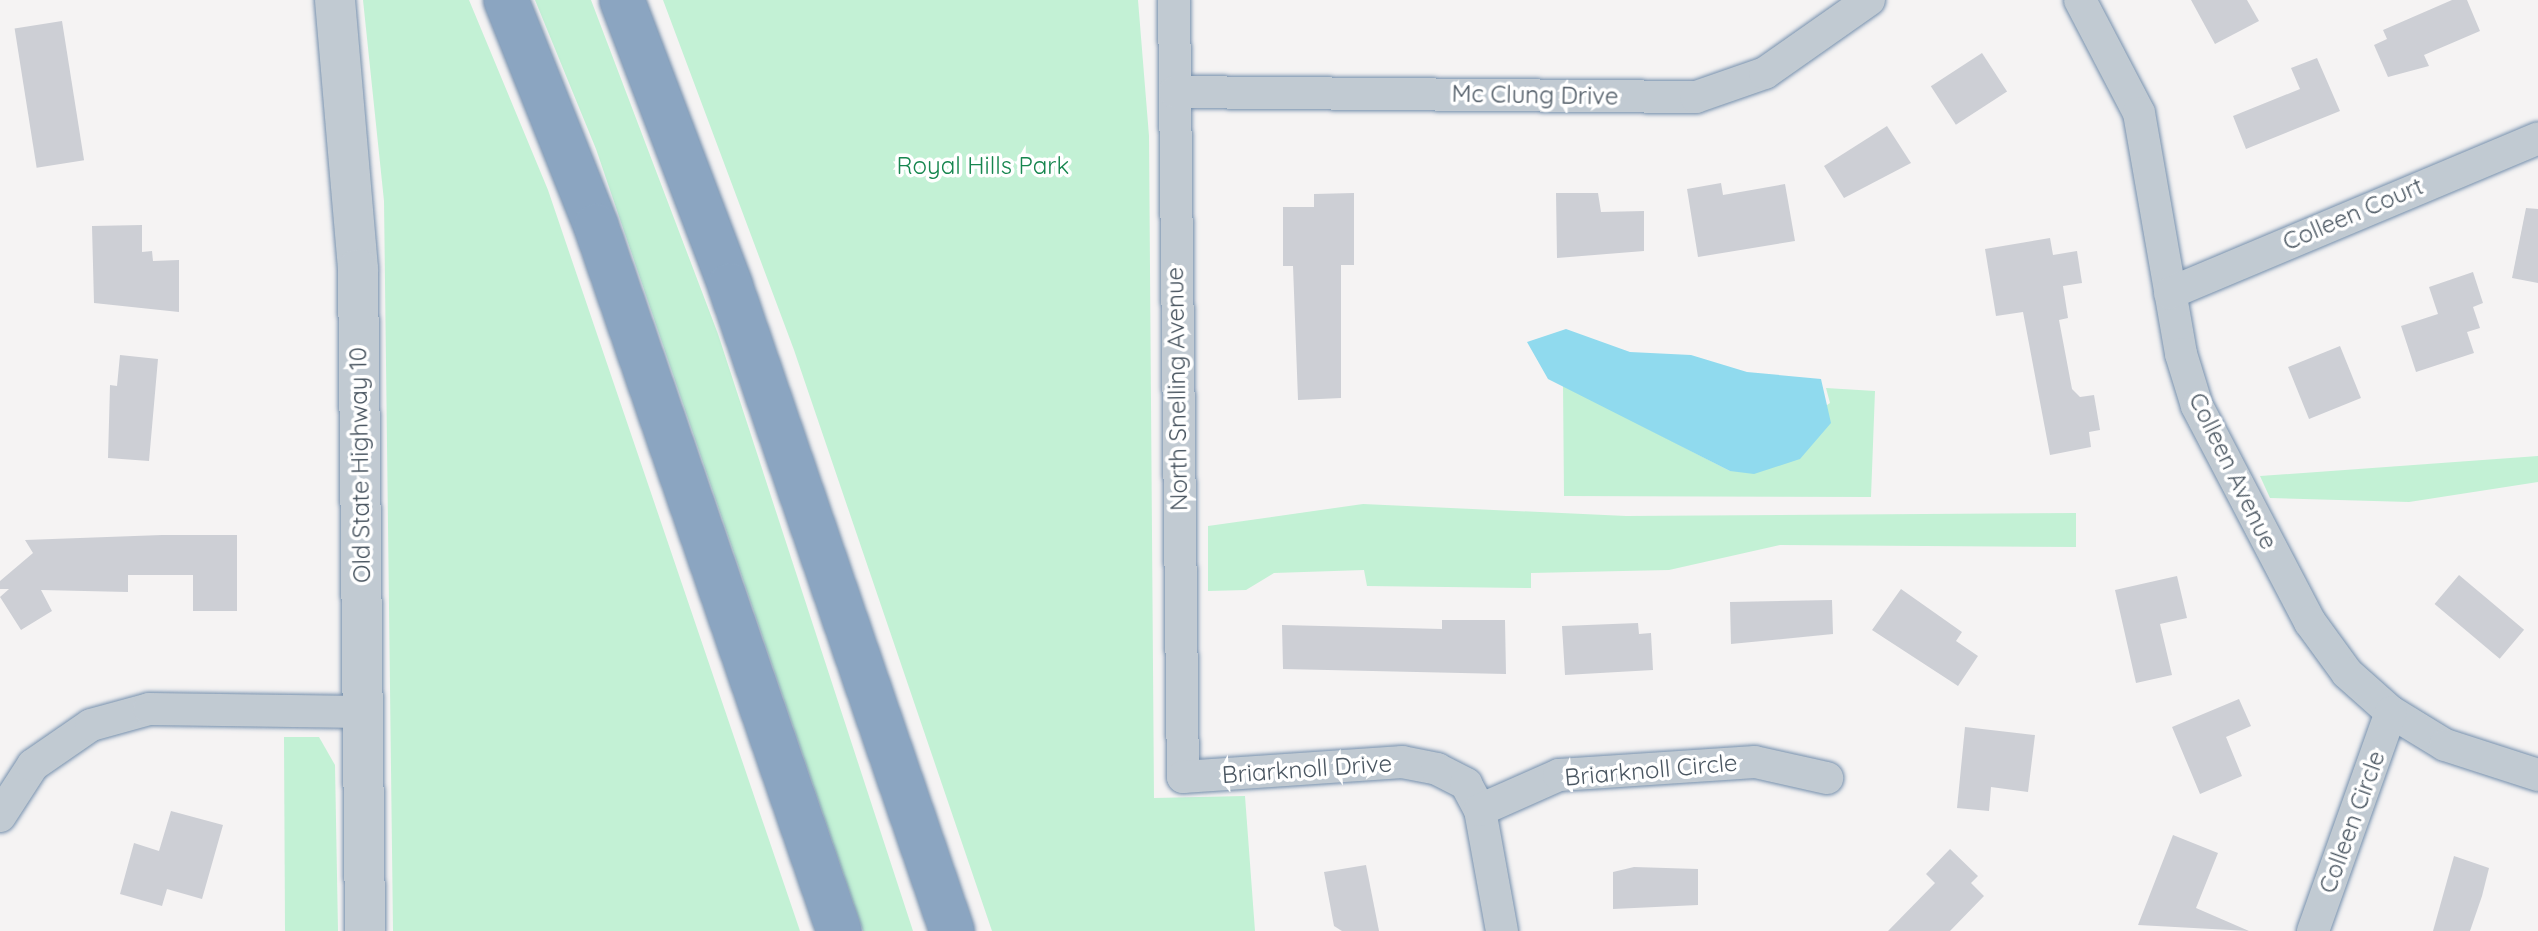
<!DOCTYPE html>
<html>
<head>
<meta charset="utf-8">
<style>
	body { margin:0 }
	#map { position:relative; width:2538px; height:931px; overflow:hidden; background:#f5f3f3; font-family:Quicksand,sans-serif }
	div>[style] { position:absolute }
	.green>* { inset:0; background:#c3f1d5 }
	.water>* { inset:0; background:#90daee }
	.building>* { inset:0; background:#cdcfd5; transform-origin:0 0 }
	.roads { filter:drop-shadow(0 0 2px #7690ad) drop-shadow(0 0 2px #7690ad) }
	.minor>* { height:32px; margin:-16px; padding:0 16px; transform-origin:16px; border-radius:16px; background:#c1cad2 }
	.tertiary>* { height:40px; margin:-20px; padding:0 20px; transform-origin:20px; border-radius:20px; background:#c1cad2 }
	.motorway>* { height:44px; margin:-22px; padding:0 22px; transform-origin:22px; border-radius:22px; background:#8ba5c1 }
	span { translate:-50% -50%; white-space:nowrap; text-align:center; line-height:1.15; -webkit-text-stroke:7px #fff; paint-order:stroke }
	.street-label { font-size:24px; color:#4a5661 }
	.park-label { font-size:24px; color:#17864f }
</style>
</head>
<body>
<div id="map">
	<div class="green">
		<div style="clip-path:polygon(363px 0,469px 0,548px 190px,800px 931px,393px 931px,384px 201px)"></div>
		<div style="clip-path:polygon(535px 0,591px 0,718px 334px,913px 931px,863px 931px,596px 149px)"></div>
		<div style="clip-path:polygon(663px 0,1138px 0,1149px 136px,1154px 798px,1245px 796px,1255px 931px,992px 931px,794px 350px)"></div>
		<div style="clip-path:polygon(1563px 385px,1730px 471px,1830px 403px,1826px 388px,1875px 391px,1871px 497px,1564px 496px)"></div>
		<div style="clip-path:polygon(2538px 456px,2538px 482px,2409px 502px,2270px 498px,2260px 476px)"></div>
		<div style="clip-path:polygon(1363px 504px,1626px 516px,2076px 513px,2076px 547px,1780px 545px,1669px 570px,1531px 573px,1531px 588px,1367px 586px,1364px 570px,1274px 573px,1246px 590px,1208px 591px,1208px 526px)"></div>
		<div style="clip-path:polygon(284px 737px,319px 737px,335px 765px,338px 931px,285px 931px)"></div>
	</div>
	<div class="water">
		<div style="clip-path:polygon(1566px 329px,1630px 352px,1691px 355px,1747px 372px,1821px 379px,1831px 423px,1800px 459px,1754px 474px,1730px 471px,1548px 379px,1527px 342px)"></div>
	</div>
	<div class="building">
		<div style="clip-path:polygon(2191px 0,2247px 0,2259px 21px,2215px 44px)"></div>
		<div style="clip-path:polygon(2452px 0,2467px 0,2480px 31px,2424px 55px,2429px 66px,2388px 77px,2374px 45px,2387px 39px,2383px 30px)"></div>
		<div style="left:62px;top:21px;width:141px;height:48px;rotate:81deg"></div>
		<div style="left:1982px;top:53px;width:46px;height:61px;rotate:57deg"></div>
		<div style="clip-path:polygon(2317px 58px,2340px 111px,2246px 149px,2233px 116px,2300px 89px,2291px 68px)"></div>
		<div style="clip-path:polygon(1887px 126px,1911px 163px,1844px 198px,1824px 166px)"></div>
		<div style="clip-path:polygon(1721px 183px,1723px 195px,1785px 184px,1795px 241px,1698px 257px,1687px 189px)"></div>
		<div style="clip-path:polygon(1354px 193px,1354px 265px,1341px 265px,1341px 398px,1298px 400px,1293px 266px,1283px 266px,1283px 207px,1314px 207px,1314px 194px)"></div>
		<div style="clip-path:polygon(1556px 193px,1598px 193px,1601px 212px,1644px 211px,1644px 251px,1557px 258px)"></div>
		<div style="clip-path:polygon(2526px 208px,2538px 209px,2538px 283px,2512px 278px)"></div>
		<div style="clip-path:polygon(142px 225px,142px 252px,152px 251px,153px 261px,179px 260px,179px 312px,94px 303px,92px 226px)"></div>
		<div style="clip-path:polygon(2050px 238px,2053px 255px,2077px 251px,2082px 283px,2063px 286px,2068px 318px,2059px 320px,2072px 389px,2080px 397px,2094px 395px,2100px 430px,2089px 432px,2091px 447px,2050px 455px,2023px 312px,1996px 316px,1985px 249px)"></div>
		<div style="clip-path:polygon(2473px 272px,2483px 303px,2473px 307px,2480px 328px,2467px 332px,2474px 353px,2416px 372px,2401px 326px,2438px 314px,2429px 287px)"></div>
		<div style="left:2340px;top:346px;width:56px;height:56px;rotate:68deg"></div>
		<div style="clip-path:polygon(120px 355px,158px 359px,149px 461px,108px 458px,110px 385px,117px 386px)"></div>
		<div style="clip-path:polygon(162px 535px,237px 535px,237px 611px,193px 611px,193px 575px,128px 575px,128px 592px,41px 590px,52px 611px,21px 630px,0 597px,9px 589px,0 589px,0 581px,33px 553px,25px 540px)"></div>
		<div style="left:2459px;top:575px;width:85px;height:38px;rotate:40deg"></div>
		<div style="clip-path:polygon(2177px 576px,2187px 618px,2160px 624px,2172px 675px,2136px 683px,2115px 590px)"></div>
		<div style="clip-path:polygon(1901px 589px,1962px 632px,1956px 641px,1978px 656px,1958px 686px,1872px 630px)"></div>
		<div style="clip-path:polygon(1832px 600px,1833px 634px,1731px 644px,1730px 602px)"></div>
		<div style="clip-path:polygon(1442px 620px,1505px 620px,1506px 674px,1283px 669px,1282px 625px,1442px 629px)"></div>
		<div style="clip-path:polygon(1638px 623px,1639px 634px,1651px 633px,1653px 670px,1565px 675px,1562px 626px)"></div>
		<div style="clip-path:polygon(2239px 699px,2251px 726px,2226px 737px,2242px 776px,2200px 794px,2172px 727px)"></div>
		<div style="clip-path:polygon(1965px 727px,2035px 735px,2028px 792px,1991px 787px,1989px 811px,1957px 808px)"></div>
		<div style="clip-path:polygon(171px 811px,223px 825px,202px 899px,167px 889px,162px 906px,120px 894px,134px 843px,159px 851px)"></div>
		<div style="clip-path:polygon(2173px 835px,2218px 853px,2196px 908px,2249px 931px,2138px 925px)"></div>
		<div style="clip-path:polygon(1950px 849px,1978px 876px,1971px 883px,1984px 896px,1950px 931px,1888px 931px,1935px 883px,1926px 874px)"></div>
		<div style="clip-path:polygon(2454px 856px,2489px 868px,2482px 896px,2470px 931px,2433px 931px)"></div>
		<div style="clip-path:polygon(1366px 865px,1379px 931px,1342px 931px,1334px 926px,1324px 872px)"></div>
		<div style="clip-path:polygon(1634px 867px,1698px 869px,1698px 905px,1613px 909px,1613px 872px)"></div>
	</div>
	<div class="roads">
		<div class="minor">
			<div style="left:1174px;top:0;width:777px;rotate:89.34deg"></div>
			<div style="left:1183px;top:777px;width:220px;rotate:-3.9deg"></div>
			<div style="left:1402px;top:762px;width:36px;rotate:11deg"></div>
			<div style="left:1437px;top:769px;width:33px;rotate:27deg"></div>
			<div style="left:1466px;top:784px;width:30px;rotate:62deg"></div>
			<div style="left:1480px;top:810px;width:123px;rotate:79.7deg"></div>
			<div style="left:2080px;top:0;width:127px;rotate:62.4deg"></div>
			<div style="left:2139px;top:113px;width:245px;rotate:80.1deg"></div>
			<div style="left:2181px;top:354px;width:54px;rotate:72.9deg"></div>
			<div style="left:2197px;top:406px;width:244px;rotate:62.4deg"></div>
			<div style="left:2310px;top:622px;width:63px;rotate:54deg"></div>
			<div style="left:2347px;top:673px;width:59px;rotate:41.6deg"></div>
			<div style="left:2391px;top:712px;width:63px;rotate:31.4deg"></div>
			<div style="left:2445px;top:745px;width:98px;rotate:17.9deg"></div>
			<div style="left:1175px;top:92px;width:521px;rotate:0.55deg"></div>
			<div style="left:1696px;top:97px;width:73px;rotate:-19.2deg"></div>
			<div style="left:1765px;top:73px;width:127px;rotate:-35.1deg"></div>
			<div style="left:2170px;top:293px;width:399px;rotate:-22.8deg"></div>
			<div style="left:1480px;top:810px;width:86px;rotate:-23.9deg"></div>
			<div style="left:1559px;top:775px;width:196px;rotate:-3.8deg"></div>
			<div style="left:1755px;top:762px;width:74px;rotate:12.5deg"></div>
			<div style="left:0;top:816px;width:61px;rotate:-57.1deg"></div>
			<div style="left:33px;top:765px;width:70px;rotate:-34.6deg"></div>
			<div style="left:91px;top:725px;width:60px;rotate:-15.4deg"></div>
			<div style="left:149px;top:709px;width:215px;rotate:0.8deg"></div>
			<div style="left:2313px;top:931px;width:232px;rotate:-70.4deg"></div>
		</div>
		<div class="tertiary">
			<div style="left:335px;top:0;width:270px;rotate:85.1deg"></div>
			<div style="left:358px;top:269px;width:662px;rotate:89.39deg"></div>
		</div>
		<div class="motorway">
			<div style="left:506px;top:0;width:243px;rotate:68.3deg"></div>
			<div style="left:596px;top:226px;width:746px;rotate:70.98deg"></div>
			<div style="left:622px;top:0;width:305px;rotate:69.2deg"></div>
			<div style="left:730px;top:285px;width:683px;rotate:71.03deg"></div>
		</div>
	</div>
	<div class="street-label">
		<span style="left:1535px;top:95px;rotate:1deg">Mc Clung Drive</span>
		<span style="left:2353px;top:214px;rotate:-23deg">Colleen Court</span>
		<span style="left:1177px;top:389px;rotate:-91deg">North Snelling Avenue</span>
		<span style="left:360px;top:465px;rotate:-91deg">Old State Highway 10</span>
		<span style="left:2233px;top:471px;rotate:64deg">Colleen Avenue</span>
		<span style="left:1307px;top:769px;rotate:-4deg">Briarknoll Drive</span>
		<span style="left:1651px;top:770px;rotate:-5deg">Briarknoll Circle</span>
		<span style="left:2352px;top:822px;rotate:-70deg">Colleen Circle</span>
	</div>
	<div class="park-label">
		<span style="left:983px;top:166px">Royal Hills Park</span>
	</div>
</div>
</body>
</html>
